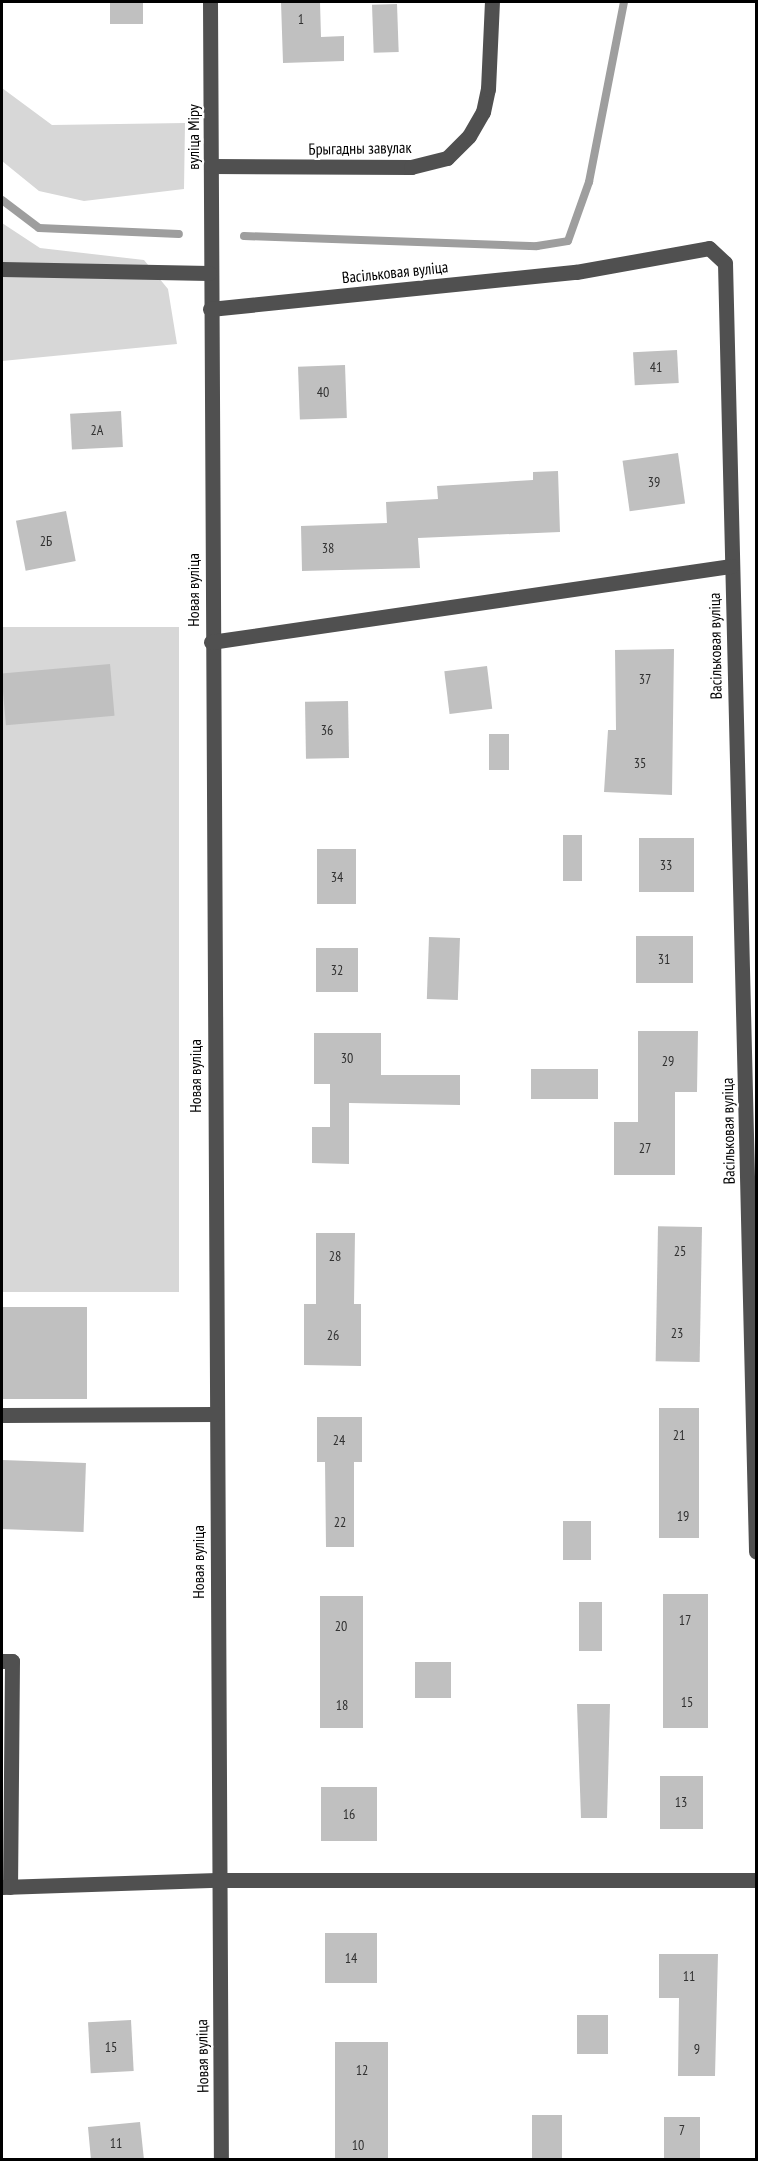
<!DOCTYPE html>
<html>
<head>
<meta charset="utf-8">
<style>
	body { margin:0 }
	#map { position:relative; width:758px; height:2161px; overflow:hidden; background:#fff; font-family:"PT Sans Narrow",sans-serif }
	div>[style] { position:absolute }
	.green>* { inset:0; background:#d7d7d7; transform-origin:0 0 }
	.stream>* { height:8px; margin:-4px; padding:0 4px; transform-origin:4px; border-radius:4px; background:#9e9e9e }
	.building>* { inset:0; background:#c0c0c0; transform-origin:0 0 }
	.minor>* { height:15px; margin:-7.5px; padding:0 7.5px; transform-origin:7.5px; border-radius:7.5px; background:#505050 }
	span { translate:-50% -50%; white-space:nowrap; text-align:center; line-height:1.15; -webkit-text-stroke:4.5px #fff; paint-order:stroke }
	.number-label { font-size:14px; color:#303030 }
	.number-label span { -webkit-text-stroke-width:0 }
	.street-label { font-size:16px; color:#000 }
	.frame { position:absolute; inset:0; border:3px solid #000; pointer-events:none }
</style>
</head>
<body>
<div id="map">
	<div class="green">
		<div style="clip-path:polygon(2px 88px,52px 125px,185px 123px,184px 189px,84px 201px,39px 191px,2px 161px)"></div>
		<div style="clip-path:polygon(2px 223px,40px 248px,144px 260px,168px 289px,177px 344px,2px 361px)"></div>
		<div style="left:179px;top:627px;width:665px;height:179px;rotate:90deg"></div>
	</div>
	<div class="stream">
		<div style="left:2px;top:200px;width:46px;rotate:37.1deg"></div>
		<div style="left:39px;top:228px;width:140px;rotate:2.5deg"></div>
		<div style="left:244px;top:236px;width:293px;rotate:2deg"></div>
		<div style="left:537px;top:246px;width:31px;rotate:-9deg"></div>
		<div style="left:568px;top:241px;width:63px;rotate:-70.4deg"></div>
		<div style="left:589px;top:182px;width:183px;rotate:-79deg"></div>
	</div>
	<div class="building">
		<div style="left:110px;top:2px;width:33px;height:22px"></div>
		<div style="clip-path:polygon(281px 2px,320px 2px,321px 37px,344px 36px,344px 61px,283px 63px)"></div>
		<div style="left:397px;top:4px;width:48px;height:25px;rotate:88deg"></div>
		<div style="left:677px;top:350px;width:33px;height:44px;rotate:87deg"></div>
		<div style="left:345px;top:365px;width:53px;height:47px;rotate:88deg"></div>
		<div style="left:121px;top:411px;width:36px;height:51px;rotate:87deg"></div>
		<div style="left:678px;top:453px;width:51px;height:56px;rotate:82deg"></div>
		<div style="clip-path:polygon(558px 471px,560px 532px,418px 538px,420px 568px,302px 571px,301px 526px,387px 523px,386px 502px,438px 499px,437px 486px,533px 480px,533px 472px)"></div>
		<div style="left:66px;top:511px;width:51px;height:51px;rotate:79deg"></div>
		<div style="clip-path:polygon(674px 649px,672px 795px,604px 792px,608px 730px,616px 730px,615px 650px)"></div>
		<div style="left:110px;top:664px;width:52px;height:109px;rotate:85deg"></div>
		<div style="left:487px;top:666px;width:43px;height:43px;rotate:83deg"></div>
		<div style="left:348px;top:701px;width:57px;height:43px;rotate:89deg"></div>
		<div style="left:489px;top:734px;width:20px;height:36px"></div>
		<div style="left:563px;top:835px;width:19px;height:46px"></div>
		<div style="left:639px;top:838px;width:55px;height:54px"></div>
		<div style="left:356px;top:849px;width:55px;height:39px;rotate:90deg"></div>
		<div style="left:636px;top:936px;width:57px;height:47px"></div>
		<div style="left:429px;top:937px;width:31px;height:62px;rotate:2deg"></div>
		<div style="left:316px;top:948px;width:42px;height:44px"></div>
		<div style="clip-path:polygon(638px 1031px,698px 1031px,697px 1092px,675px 1092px,675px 1175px,614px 1175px,614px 1122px,638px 1122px)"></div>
		<div style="clip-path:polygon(314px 1033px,381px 1033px,381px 1075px,460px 1075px,460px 1105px,349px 1103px,349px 1164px,312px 1163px,312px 1127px,330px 1127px,330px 1084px,314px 1084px)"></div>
		<div style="left:531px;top:1069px;width:67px;height:30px"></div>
		<div style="left:702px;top:1227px;width:135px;height:44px;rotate:91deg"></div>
		<div style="clip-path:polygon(316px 1233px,355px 1233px,354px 1304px,361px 1304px,361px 1366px,304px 1365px,304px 1304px,316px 1304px)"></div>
		<div style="left:2px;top:1307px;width:85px;height:92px"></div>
		<div style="left:659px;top:1408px;width:40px;height:130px"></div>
		<div style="clip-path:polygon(317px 1417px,362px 1417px,362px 1462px,354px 1462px,354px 1547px,326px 1547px,325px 1462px,317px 1462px)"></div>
		<div style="left:2px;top:1460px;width:84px;height:69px;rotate:2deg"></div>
		<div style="left:563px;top:1521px;width:28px;height:39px"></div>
		<div style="left:663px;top:1594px;width:45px;height:134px"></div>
		<div style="left:320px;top:1596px;width:43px;height:132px"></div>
		<div style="left:602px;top:1602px;width:49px;height:23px;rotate:90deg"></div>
		<div style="left:415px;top:1662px;width:36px;height:36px"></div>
		<div style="clip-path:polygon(577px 1704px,610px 1704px,607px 1818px,581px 1818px)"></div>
		<div style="left:660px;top:1776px;width:43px;height:53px"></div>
		<div style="left:321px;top:1787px;width:56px;height:54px"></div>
		<div style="left:325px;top:1933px;width:52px;height:50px"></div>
		<div style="clip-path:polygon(659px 1954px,718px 1954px,715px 2076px,678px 2076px,679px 1998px,659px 1998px)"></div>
		<div style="left:577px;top:2015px;width:31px;height:39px"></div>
		<div style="left:131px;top:2020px;width:51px;height:43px;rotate:87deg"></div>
		<div style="left:335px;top:2042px;width:53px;height:118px"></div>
		<div style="left:532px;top:2115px;width:30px;height:45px"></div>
		<div style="left:664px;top:2117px;width:36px;height:43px"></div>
		<div style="clip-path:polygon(140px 2122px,144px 2160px,91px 2160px,88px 2127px)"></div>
	</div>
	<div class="minor">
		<div style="left:210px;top:2px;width:2158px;rotate:89.71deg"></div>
		<div style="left:211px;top:166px;width:200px;rotate:0.3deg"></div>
		<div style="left:411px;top:167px;width:37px;rotate:-14deg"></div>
		<div style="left:447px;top:158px;width:31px;rotate:-45deg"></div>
		<div style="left:469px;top:136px;width:28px;rotate:-60deg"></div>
		<div style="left:483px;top:112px;width:24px;rotate:-78deg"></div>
		<div style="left:488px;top:89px;width:87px;rotate:-87.4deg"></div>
		<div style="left:2px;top:269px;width:207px;rotate:1.1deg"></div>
		<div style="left:210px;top:309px;width:368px;rotate:-5.8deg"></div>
		<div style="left:576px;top:272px;width:135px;rotate:-10.2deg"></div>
		<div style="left:709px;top:248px;width:22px;rotate:43deg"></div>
		<div style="left:725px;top:263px;width:1289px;rotate:88.62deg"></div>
		<div style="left:211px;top:642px;width:526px;rotate:-8.32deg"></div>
		<div style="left:2px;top:1415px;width:213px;rotate:-0.3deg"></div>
		<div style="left:2px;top:1661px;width:10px"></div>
		<div style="left:12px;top:1661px;width:226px;rotate:90.5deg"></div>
		<div style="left:2px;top:1887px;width:215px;rotate:-1.9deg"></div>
		<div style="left:217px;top:1880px;width:539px"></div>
	</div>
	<div class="number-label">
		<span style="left:301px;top:19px">1</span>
		<span style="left:656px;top:367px">41</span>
		<span style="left:323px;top:392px">40</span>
		<span style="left:97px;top:430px">2А</span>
		<span style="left:654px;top:482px">39</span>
		<span style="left:46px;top:541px">2Б</span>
		<span style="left:328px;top:548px">38</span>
		<span style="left:645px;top:679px">37</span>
		<span style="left:327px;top:730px">36</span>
		<span style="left:640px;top:763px">35</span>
		<span style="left:666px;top:865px">33</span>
		<span style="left:337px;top:877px">34</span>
		<span style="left:664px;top:959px">31</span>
		<span style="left:337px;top:970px">32</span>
		<span style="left:347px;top:1058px">30</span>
		<span style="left:668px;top:1061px">29</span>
		<span style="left:645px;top:1148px">27</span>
		<span style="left:680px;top:1251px">25</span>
		<span style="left:335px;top:1256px">28</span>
		<span style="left:677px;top:1333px">23</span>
		<span style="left:333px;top:1335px">26</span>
		<span style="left:679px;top:1435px">21</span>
		<span style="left:339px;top:1440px">24</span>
		<span style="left:683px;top:1516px">19</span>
		<span style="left:340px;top:1522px">22</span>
		<span style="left:685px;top:1620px">17</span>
		<span style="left:341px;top:1626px">20</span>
		<span style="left:687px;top:1702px">15</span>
		<span style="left:342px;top:1705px">18</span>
		<span style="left:681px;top:1802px">13</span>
		<span style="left:349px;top:1814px">16</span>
		<span style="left:351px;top:1958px">14</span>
		<span style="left:689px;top:1976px">11</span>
		<span style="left:111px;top:2047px">15</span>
		<span style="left:697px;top:2049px">9</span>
		<span style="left:362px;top:2070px">12</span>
		<span style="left:682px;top:2130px">7</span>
		<span style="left:116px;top:2143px">11</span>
		<span style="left:358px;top:2145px">10</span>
	</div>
	<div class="street-label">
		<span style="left:193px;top:137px;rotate:-90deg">вуліца Міру</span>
		<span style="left:360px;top:148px;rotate:-1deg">Брыгадны завулак</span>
		<span style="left:395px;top:272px;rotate:-6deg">Васільковая вуліца</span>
		<span style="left:193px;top:590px;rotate:-90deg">Новая вуліца</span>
		<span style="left:715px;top:646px;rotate:-91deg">Васільковая вуліца</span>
		<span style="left:195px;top:1076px;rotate:-90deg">Новая вуліца</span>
		<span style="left:728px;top:1131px;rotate:-91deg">Васільковая вуліца</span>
		<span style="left:198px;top:1562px;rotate:-90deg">Новая вуліца</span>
		<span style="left:202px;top:2056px;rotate:-91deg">Новая вуліца</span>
	</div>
	<div class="frame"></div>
</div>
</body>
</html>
